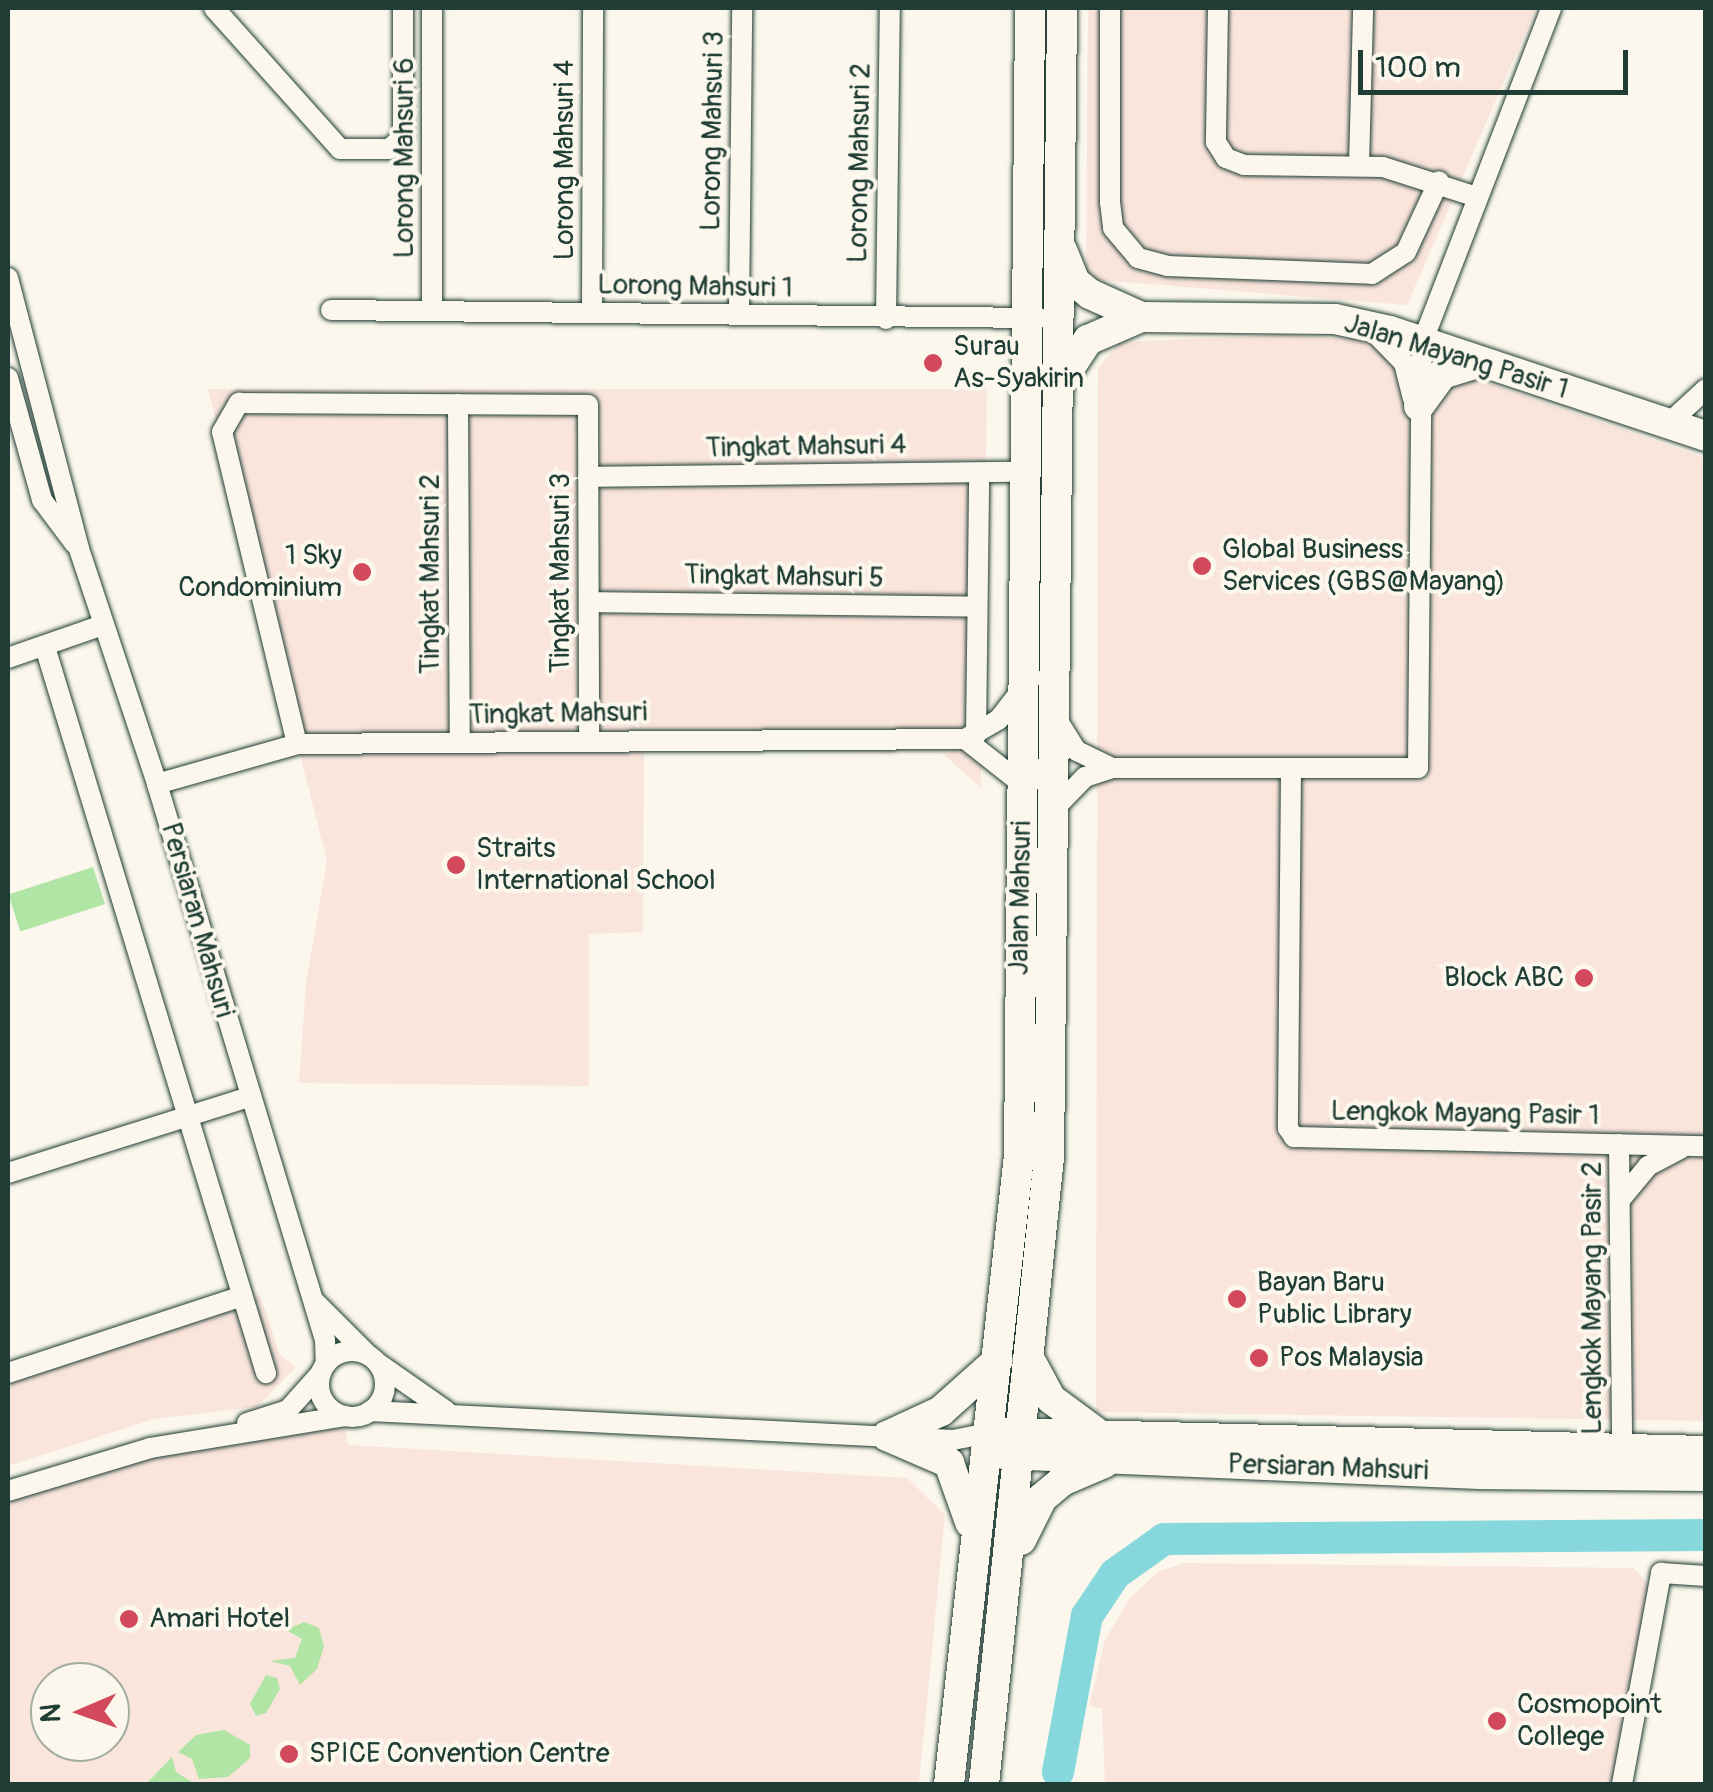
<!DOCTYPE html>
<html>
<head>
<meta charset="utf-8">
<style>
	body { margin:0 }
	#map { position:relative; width:1713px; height:1792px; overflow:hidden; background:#fbf7ec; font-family:Pangolin,sans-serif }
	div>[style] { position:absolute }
	.built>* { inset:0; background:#fae5dc }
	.green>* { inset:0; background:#b0e5a6; transform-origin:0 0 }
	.river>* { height:32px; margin:-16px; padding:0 16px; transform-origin:16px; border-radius:16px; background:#86d8dd }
	.roads { filter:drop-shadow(0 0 2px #1f3d34) drop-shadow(0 0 2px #1f3d34) }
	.street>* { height:20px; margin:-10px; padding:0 10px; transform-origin:10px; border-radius:10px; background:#fbf7ec }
	.street>.ring { margin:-10px; padding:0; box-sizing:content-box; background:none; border:20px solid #fbf7ec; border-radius:50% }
	.secondary>* { height:30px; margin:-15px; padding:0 15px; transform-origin:15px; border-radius:15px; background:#fbf7ec }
	.dots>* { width:28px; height:28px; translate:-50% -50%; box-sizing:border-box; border:5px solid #fbf7ec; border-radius:50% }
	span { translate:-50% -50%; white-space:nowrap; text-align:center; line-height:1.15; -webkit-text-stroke:8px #fbf7ec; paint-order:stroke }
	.street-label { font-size:28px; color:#1f3d34 }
	.poi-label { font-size:28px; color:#1f3d34 }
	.left { translate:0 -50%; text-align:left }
	.right { translate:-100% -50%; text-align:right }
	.frame { position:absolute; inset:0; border:10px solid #1f3d34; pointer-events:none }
	.north { position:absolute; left:30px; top:1662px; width:100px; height:100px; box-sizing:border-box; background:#fbf7ec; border:2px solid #a3ada2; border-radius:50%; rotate:268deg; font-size:28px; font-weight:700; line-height:40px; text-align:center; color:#1f3d34 }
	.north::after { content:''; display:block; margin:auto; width:35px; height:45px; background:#d1495b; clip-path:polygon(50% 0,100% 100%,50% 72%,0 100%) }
	.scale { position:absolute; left:1358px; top:50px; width:270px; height:45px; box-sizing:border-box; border:5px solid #1f3d34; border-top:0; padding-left:12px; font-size:30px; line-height:35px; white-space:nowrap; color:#1f3d34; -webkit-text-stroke:8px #fbf7ec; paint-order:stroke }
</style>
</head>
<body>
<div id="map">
	<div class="built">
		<div style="clip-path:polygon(1088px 8px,1536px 8px,1407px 305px,1086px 279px)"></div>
		<div style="clip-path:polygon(1285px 335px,1363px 340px,1705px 458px,1705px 1421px,1096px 1412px,1098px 368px,1120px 342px)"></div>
		<div style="clip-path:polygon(208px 389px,987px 389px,981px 788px,942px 753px,644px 751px,643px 932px,589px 934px,589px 1086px,299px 1083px,306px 983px,327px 861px)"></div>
		<div style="clip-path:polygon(260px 1295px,280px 1355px,296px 1367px,257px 1407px,154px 1419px,8px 1466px,8px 1379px)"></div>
		<div style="clip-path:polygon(evenodd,320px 1427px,345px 1429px,348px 1445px,907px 1478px,945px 1515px,919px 1784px,8px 1784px,8px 1491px,166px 1445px,320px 1427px,50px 1682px,110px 1682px,110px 1742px,50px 1742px,50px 1682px)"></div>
		<div style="clip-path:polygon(1185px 1563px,1634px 1568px,1649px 1586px,1612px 1784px,1105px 1784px,1102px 1709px,1089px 1706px,1105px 1640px,1130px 1598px,1159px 1571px)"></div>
	</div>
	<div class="green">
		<div style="left:93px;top:867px;width:39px;height:89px;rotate:72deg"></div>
		<div style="clip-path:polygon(304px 1622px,319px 1628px,324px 1646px,317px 1669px,300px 1685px,290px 1666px,270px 1661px,295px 1658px,302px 1639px,286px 1630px)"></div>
		<div style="clip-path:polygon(266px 1675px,277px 1678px,280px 1689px,266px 1713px,256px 1716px,250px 1704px)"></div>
		<div style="clip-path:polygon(224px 1730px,250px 1745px,250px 1758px,228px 1777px,199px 1779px,192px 1759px,178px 1752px,196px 1735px)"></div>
		<div style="clip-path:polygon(172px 1757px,176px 1772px,195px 1784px,146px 1784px)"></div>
	</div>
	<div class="river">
		<div style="left:1058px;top:1772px;width:159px;rotate:-79.5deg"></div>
		<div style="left:1087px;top:1616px;width:50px;rotate:-56.3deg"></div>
		<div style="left:1115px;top:1574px;width:60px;rotate:-35.5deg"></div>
		<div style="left:1164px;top:1539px;width:542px;rotate:-0.42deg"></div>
	</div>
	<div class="roads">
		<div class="street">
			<div style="left:214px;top:8px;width:189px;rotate:48.2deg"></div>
			<div style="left:340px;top:149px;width:49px"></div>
			<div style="left:389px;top:149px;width:18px;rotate:-41deg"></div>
			<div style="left:403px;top:137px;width:129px;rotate:-90deg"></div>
			<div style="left:432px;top:8px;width:301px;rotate:90deg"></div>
			<div style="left:1110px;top:8px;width:194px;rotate:90deg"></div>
			<div style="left:1110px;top:202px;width:26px;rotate:83deg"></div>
			<div style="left:1113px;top:228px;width:39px;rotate:50deg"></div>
			<div style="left:1138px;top:258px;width:30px;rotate:15deg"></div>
			<div style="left:1167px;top:266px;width:205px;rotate:2.2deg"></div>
			<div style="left:1372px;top:274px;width:40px;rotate:-32.9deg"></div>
			<div style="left:1406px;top:252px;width:78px;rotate:-65.1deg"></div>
			<div style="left:1218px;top:8px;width:134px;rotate:90.9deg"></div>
			<div style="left:1216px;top:142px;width:19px;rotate:58deg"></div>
			<div style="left:1226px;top:158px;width:19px;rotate:21deg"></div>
			<div style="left:1244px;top:165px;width:139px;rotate:0.8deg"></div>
			<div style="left:1383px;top:167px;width:96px;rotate:17.7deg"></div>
			<div style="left:1359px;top:166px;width:158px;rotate:-88.5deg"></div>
			<div style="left:8px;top:278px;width:280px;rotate:75.3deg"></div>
			<div style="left:79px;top:549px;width:248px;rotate:71.6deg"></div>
			<div style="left:157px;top:784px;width:581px;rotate:73.19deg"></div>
			<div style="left:325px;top:1340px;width:24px;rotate:88deg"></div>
			<div style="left:331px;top:310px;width:708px;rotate:0.65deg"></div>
			<div style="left:592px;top:313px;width:305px;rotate:-89.8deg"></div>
			<div style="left:739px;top:314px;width:306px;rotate:-89.4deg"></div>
			<div style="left:886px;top:319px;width:311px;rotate:-89.3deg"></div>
			<div style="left:1373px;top:331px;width:45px;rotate:45.9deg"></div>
			<div style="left:1404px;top:363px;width:36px;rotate:76deg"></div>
			<div style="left:8px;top:378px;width:127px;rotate:74.4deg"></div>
			<div style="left:42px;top:500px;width:55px;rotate:53.1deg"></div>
			<div style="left:458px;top:404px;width:339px;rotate:89.7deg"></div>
			<div style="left:1669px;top:423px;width:50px;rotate:-42.6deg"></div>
			<div style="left:588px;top:477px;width:437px;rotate:-0.7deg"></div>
			<div style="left:590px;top:602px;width:387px;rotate:0.7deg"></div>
			<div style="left:45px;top:647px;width:759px;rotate:73.07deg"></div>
			<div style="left:8px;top:658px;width:101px;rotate:-19.2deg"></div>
			<div style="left:1056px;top:718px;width:39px;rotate:58deg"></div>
			<div style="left:1077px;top:751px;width:39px;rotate:26deg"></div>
			<div style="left:976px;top:735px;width:262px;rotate:-89.3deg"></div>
			<div style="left:965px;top:739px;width:73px;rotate:38.3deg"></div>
			<div style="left:297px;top:744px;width:321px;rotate:-103.5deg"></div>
			<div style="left:222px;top:432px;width:34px;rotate:-60deg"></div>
			<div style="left:239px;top:403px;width:349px;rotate:0.3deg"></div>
			<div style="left:588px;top:405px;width:337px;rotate:89.8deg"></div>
			<div style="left:1291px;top:769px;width:359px;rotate:90.5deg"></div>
			<div style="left:1288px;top:1128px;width:11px;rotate:56deg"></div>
			<div style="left:1294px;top:1137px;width:412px;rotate:1.3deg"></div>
			<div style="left:157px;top:784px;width:146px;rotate:-15.9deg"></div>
			<div style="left:297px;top:744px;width:668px;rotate:-0.43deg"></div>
			<div style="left:965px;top:739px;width:39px;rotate:-30deg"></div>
			<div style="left:999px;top:719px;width:39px;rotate:-52deg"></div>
			<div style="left:1053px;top:810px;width:46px;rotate:-45.9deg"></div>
			<div style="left:1085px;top:777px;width:28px;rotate:-18deg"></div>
			<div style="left:1112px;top:768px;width:306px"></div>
			<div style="left:1418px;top:768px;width:425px;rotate:-89.5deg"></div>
			<div style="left:1422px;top:343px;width:359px;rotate:-68.9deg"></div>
			<div style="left:1619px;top:1144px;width:307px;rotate:89.4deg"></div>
			<div style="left:8px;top:1173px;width:253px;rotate:-17.5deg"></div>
			<div style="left:1620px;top:1200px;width:44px;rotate:-50.5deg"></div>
			<div style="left:1648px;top:1166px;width:38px;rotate:-28deg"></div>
			<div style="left:315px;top:1302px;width:75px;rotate:45deg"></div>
			<div class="ring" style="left:319px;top:1351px;width:46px;height:46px"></div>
			<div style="left:379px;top:1364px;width:82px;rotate:35deg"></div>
			<div style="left:8px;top:1373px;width:246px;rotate:-18.2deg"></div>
			<div style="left:370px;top:1411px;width:584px;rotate:2.85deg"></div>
			<div style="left:953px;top:1440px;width:37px;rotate:-11deg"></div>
			<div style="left:247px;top:1423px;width:43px;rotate:-17.6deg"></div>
			<div style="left:288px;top:1410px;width:50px;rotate:-48.3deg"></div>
			<div style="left:8px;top:1491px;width:148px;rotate:-16.8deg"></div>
			<div style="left:150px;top:1448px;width:198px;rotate:-9.3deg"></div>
			<div style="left:1622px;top:1784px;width:215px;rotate:-79.5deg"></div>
			<div style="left:1661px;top:1573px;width:45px;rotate:3.8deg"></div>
		</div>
		<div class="secondary">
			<div style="left:1062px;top:250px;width:35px;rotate:68deg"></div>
			<div style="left:1075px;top:282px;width:19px;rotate:39deg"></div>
			<div style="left:1090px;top:294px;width:56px;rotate:24.3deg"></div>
			<div style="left:1059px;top:384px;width:53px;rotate:-56.6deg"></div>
			<div style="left:1088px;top:340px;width:58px;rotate:-23.5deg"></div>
			<div style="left:1141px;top:317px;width:194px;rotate:0.6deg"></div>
			<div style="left:1335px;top:319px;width:56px;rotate:12.3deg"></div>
			<div style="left:1390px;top:331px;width:333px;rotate:18.4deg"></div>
			<div style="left:1419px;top:406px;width:39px;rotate:-54deg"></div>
			<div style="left:1442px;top:374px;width:41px;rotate:-17.1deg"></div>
			<div style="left:1030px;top:1360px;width:44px;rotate:61.7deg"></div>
			<div style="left:1051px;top:1399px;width:62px;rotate:36.5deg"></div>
			<div style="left:1004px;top:1433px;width:702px;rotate:1.47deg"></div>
			<div style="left:887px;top:1436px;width:68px;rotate:23.5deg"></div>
			<div style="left:949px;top:1463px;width:63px;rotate:70.4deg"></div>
			<div style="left:887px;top:1436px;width:60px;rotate:-24.8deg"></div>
			<div style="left:941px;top:1411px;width:76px;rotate:-41.8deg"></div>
			<div style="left:1004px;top:1454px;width:476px;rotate:2.4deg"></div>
			<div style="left:1480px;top:1474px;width:226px;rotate:0.5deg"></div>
			<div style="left:1021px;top:1540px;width:47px;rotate:-63.4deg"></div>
			<div style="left:1042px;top:1498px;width:26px;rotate:-40deg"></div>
			<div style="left:1062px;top:1481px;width:46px;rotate:-23.2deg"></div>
			<div style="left:949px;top:1784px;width:632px;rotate:-83.64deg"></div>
			<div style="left:1019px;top:1156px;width:1148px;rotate:-89.45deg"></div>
			<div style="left:984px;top:1784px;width:630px;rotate:-84.08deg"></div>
			<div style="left:1049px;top:1157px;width:1149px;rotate:-89.35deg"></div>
		</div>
	</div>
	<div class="dots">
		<div style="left:933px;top:363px;background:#d1495b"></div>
		<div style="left:1202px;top:566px;background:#d1495b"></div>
		<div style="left:362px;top:572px;background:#d1495b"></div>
		<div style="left:456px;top:865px;background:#d1495b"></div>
		<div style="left:1584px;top:978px;background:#d1495b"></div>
		<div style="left:1237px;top:1299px;background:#d1495b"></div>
		<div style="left:1259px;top:1358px;background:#d1495b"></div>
		<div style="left:129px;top:1619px;background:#d1495b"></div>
		<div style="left:1497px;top:1721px;background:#d1495b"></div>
		<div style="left:289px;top:1754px;background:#d1495b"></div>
	</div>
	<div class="street-label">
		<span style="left:713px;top:131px;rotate:-89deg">Lorong Mahsuri 3</span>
		<span style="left:405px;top:158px;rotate:-90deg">Lorong Mahsuri 6</span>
		<span style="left:565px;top:160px;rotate:-90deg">Lorong Mahsuri 4</span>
		<span style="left:860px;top:163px;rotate:-89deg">Lorong Mahsuri 2</span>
		<span style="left:695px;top:287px;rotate:1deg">Lorong Mahsuri 1</span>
		<span style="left:1456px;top:357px;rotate:17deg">Jalan Mayang Pasir 1</span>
		<span style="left:806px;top:447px;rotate:-1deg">Tingkat Mahsuri 4</span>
		<span style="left:561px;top:573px;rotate:-90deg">Tingkat Mahsuri 3</span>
		<span style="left:431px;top:574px;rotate:-90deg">Tingkat Mahsuri 2</span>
		<span style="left:784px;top:577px;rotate:1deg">Tingkat Mahsuri 5</span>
		<span style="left:558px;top:714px;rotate:-1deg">Tingkat Mahsuri</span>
		<span style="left:1021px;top:898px;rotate:-89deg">Jalan Mahsuri</span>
		<span style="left:197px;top:920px;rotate:74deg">Persiaran Mahsuri</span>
		<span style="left:1465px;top:1114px;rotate:1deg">Lengkok Mayang Pasir 1</span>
		<span style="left:1593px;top:1298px;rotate:-90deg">Lengkok Mayang Pasir 2</span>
		<span style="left:1328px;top:1468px;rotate:2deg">Persiaran Mahsuri</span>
	</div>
	<div class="poi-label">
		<span class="left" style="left:953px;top:363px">Surau<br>As-Syakirin</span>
		<span class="left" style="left:1222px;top:566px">Global Business<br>Services (GBS@Mayang)</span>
		<span class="right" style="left:342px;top:572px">1 Sky<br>Condominium</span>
		<span class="left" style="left:476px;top:865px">Straits<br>International School</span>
		<span class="right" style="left:1564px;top:978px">Block ABC</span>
		<span class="left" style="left:1257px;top:1299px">Bayan Baru<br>Public Library</span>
		<span class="left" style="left:1279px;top:1358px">Pos Malaysia</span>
		<span class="left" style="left:149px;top:1619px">Amari Hotel</span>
		<span class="left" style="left:1517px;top:1721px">Cosmopoint<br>College</span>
		<span class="left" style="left:309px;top:1754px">SPICE Convention Centre</span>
	</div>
	<div class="frame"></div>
	<div class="north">N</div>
	<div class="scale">100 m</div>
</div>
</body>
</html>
